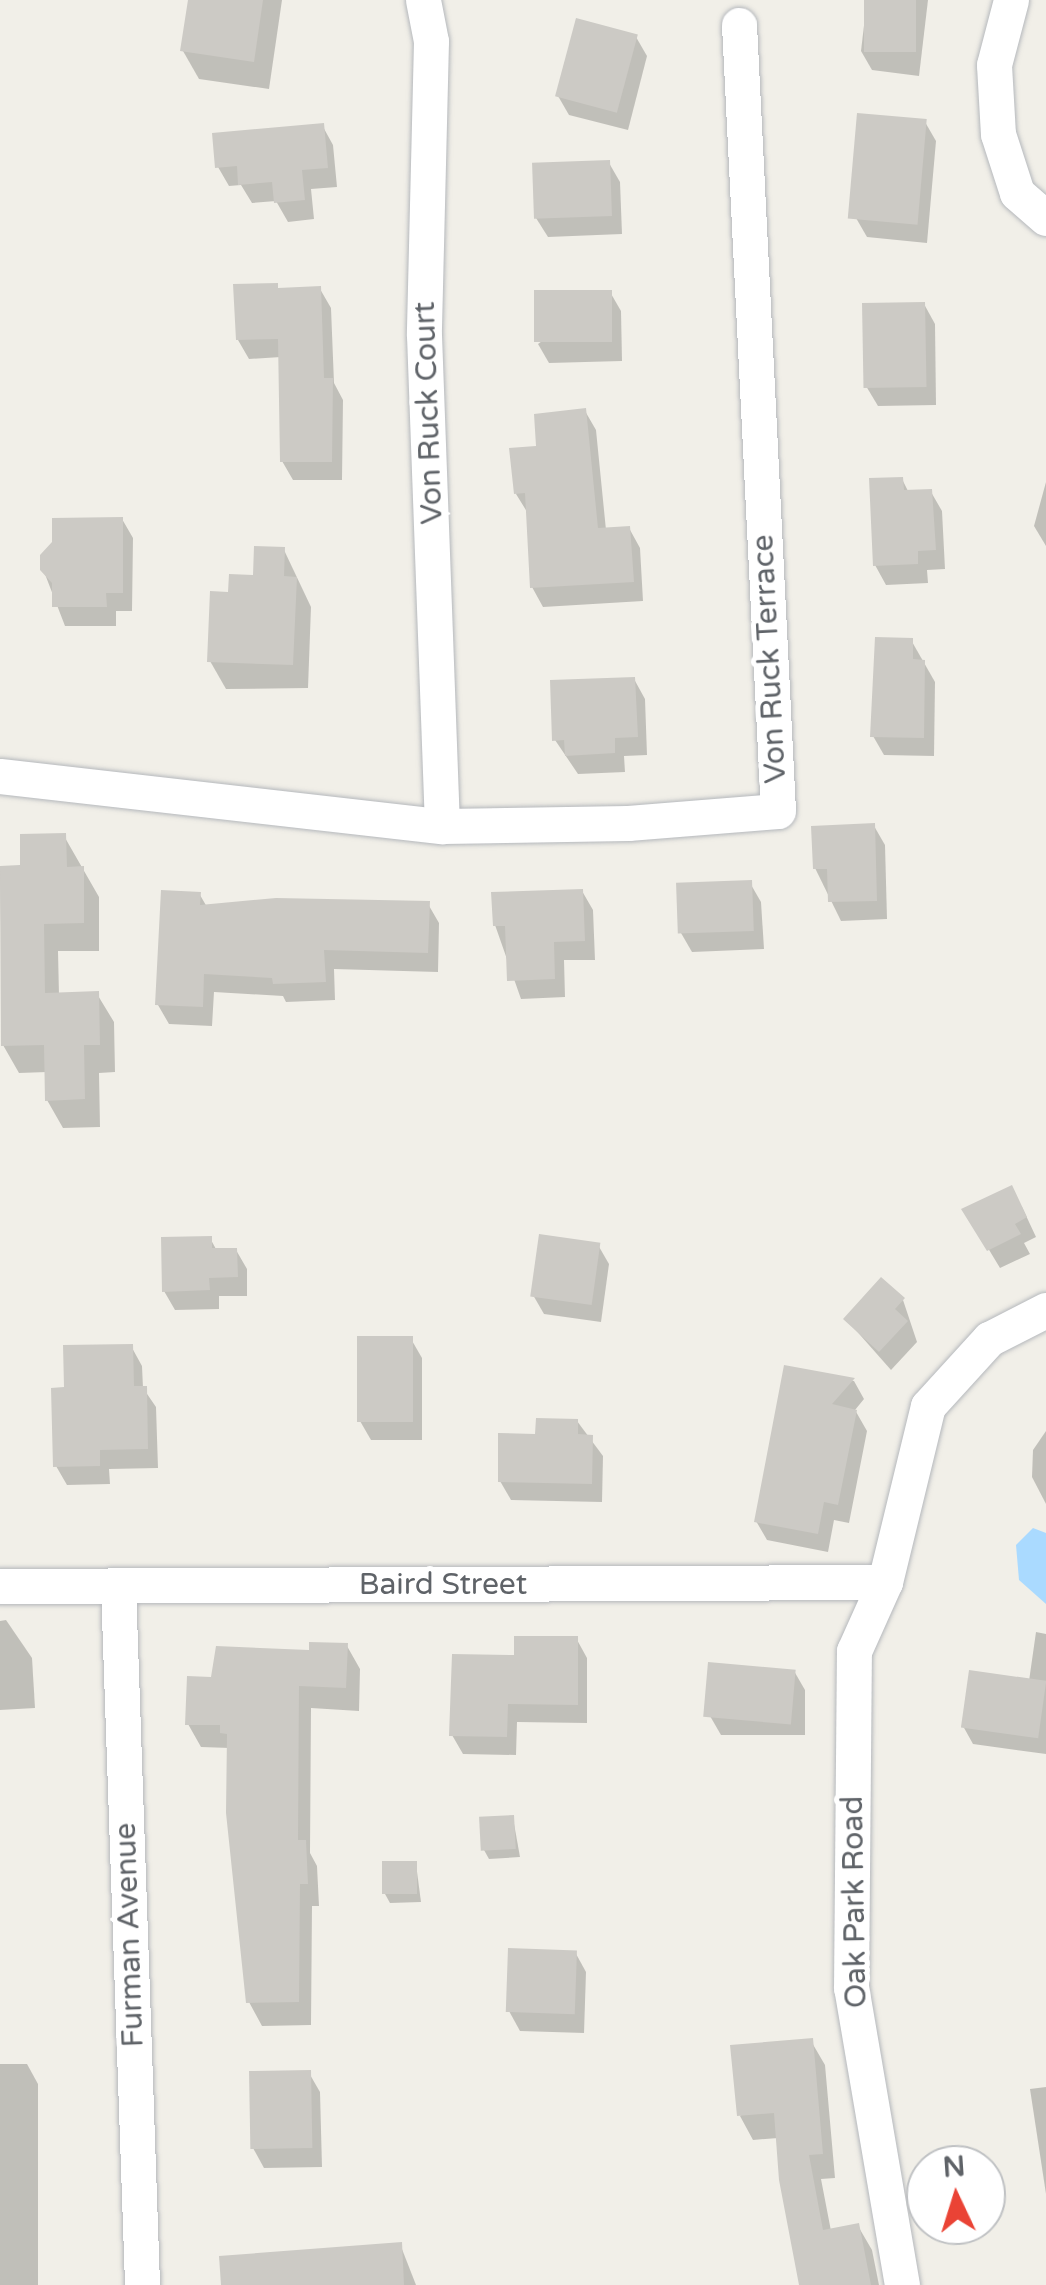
<!DOCTYPE html>
<html>
<head>
<meta charset="utf-8">
<style>
	body { margin:0 }
	#map { position:relative; width:1046px; height:2285px; overflow:hidden; background:#f1efe8; font-family:"Varela Round",sans-serif }
	div>[style] { position:absolute }
	.water>* { inset:0; background:#aadaff }
	.shadow>* { inset:0; background:#0003 }
	.building>* { inset:0; background:#cccac5; transform-origin:0 0 }
	.roads { filter:drop-shadow(0 0 2px #b5b8bc) drop-shadow(0 0 2px #b5b8bc) }
	.minor>* { height:35px; margin:-17.5px; padding:0 17.5px; transform-origin:17.5px; border-radius:17.5px; background:#fff }
	span { translate:-50% -50%; white-space:nowrap; text-align:center; line-height:1.15; -webkit-text-stroke:10px #fff; paint-order:stroke }
	.street-label { font-size:30px; color:#5f6368 }
	.north { position:absolute; left:906px; top:2145px; width:100px; height:100px; box-sizing:border-box; background:#fff; border:2px solid #bfc1c3; border-radius:50%; rotate:356deg; font-size:28px; font-weight:700; line-height:40px; text-align:center; color:#5f6368 }
	.north::after { content:''; display:block; margin:auto; width:35px; height:45px; background:#ea4335; clip-path:polygon(50% 0,100% 100%,50% 72%,0 100%) }
</style>
</head>
<body>
<div id="map">
	<div class="water">
		<div style="clip-path:polygon(1033px 1528px,1046px 1533px,1046px 1604px,1019px 1580px,1016px 1545px)"></div>
	</div>
	<div class="shadow">
		<div style="clip-path:polygon(191px 0,282px 0,269px 89px,199px 79px,183px 51px)"></div>
		<div style="clip-path:polygon(867px 0,928px 0,919px 76px,872px 70px,861px 51px)"></div>
		<div style="clip-path:polygon(636px 37px,647px 56px,628px 130px,569px 115px,558px 96px)"></div>
		<div style="clip-path:polygon(925px 122px,936px 141px,927px 243px,867px 237px,856px 218px)"></div>
		<div style="clip-path:polygon(322px 125px,333px 145px,337px 187px,311px 189px,314px 219px,288px 222px,276px 201px,252px 203px,241px 185px,229px 186px,218px 167px)"></div>
		<div style="clip-path:polygon(609px 163px,620px 182px,622px 234px,548px 237px,536px 218px)"></div>
		<div style="clip-path:polygon(320px 289px,331px 308px,334px 383px,343px 400px,342px 480px,293px 480px,282px 461px,281px 357px,249px 359px,238px 340px,279px 290px)"></div>
		<div style="clip-path:polygon(610px 292px,621px 311px,622px 361px,549px 363px,538px 344px)"></div>
		<div style="clip-path:polygon(924px 304px,935px 324px,936px 405px,878px 406px,866px 386px)"></div>
		<div style="clip-path:polygon(585px 411px,596px 430px,606px 530px,629px 528px,640px 548px,643px 601px,543px 607px,532px 587px,529px 515px,516px 494px,539px 448px)"></div>
		<div style="clip-path:polygon(902px 479px,909px 493px,931px 492px,942px 511px,945px 569px,927px 570px,928px 583px,886px 585px,875px 565px)"></div>
		<div style="clip-path:polygon(1046px 482px,1046px 546px,1034px 526px)"></div>
		<div style="clip-path:polygon(122px 519px,133px 538px,132px 611px,116px 611px,116px 626px,65px 626px,43px 569px)"></div>
		<div style="clip-path:polygon(284px 550px,311px 607px,308px 688px,226px 689px,210px 661px,231px 595px)"></div>
		<div style="clip-path:polygon(911px 640px,935px 682px,934px 756px,884px 755px,873px 736px)"></div>
		<div style="clip-path:polygon(634px 679px,645px 699px,647px 755px,624px 756px,625px 772px,578px 774px,555px 740px)"></div>
		<div style="clip-path:polygon(874px 826px,885px 845px,887px 919px,841px 921px,815px 868px)"></div>
		<div style="clip-path:polygon(64px 836px,99px 897px,99px 951px,58px 951px,59px 995px,97px 994px,114px 1022px,115px 1072px,99px 1073px,100px 1127px,63px 1128px,47px 1100px,47px 1072px,19px 1073px,3px 1045px,0 868px,23px 868px)"></div>
		<div style="clip-path:polygon(750px 883px,761px 902px,764px 949px,692px 952px,681px 933px)"></div>
		<div style="clip-path:polygon(582px 891px,593px 910px,595px 960px,564px 960px,565px 997px,521px 999px,495px 925px)"></div>
		<div style="clip-path:polygon(200px 895px,207px 907px,428px 904px,439px 923px,438px 972px,334px 969px,335px 1000px,286px 1002px,283px 996px,214px 992px,212px 1026px,169px 1024px,158px 1005px)"></div>
		<div style="clip-path:polygon(1022px 1207px,1036px 1237px,1024px 1243px,1030px 1254px,1000px 1268px,965px 1210px)"></div>
		<div style="clip-path:polygon(210px 1238px,217px 1251px,236px 1250px,247px 1269px,247px 1296px,219px 1296px,219px 1309px,175px 1310px,164px 1291px)"></div>
		<div style="clip-path:polygon(598px 1245px,609px 1264px,601px 1322px,544px 1314px,533px 1295px)"></div>
		<div style="clip-path:polygon(903px 1300px,917px 1342px,891px 1370px,846px 1319px)"></div>
		<div style="clip-path:polygon(411px 1339px,422px 1358px,422px 1440px,371px 1440px,360px 1421px)"></div>
		<div style="clip-path:polygon(131px 1346px,142px 1366px,143px 1388px,156px 1407px,158px 1468px,109px 1469px,110px 1484px,67px 1485px,56px 1466px,67px 1390px)"></div>
		<div style="clip-path:polygon(786px 1368px,854px 1381px,864px 1399px,855px 1410px,867px 1431px,849px 1523px,834px 1520px,828px 1552px,767px 1540px,756px 1521px)"></div>
		<div style="clip-path:polygon(577px 1421px,603px 1456px,602px 1502px,511px 1500px,500px 1481px,538px 1436px)"></div>
		<div style="clip-path:polygon(1046px 1431px,1046px 1504px,1032px 1477px,1033px 1450px)"></div>
		<div style="clip-path:polygon(6px 1620px,32px 1658px,35px 1708px,0 1710px,0 1621px)"></div>
		<div style="clip-path:polygon(1036px 1632px,1046px 1634px,1046px 1754px,973px 1744px,963px 1726px,1029px 1681px)"></div>
		<div style="clip-path:polygon(576px 1638px,587px 1658px,587px 1723px,517px 1722px,516px 1755px,463px 1754px,452px 1735px,516px 1658px)"></div>
		<div style="clip-path:polygon(347px 1646px,360px 1669px,359px 1711px,311px 1708px,310px 1853px,317px 1866px,319px 1906px,312px 1906px,311px 2025px,262px 2026px,249px 2002px,230px 1748px,201px 1747px,188px 1724px,213px 1679px)"></div>
		<div style="clip-path:polygon(794px 1671px,805px 1690px,805px 1735px,721px 1735px,710px 1716px)"></div>
		<div style="clip-path:polygon(513px 1818px,520px 1857px,489px 1859px,484px 1850px)"></div>
		<div style="clip-path:polygon(416px 1864px,421px 1902px,390px 1903px,385px 1894px)"></div>
		<div style="clip-path:polygon(575px 1952px,586px 1972px,584px 2033px,520px 2031px,509px 2011px)"></div>
		<div style="clip-path:polygon(811px 2041px,825px 2065px,835px 2178px,821px 2179px,831px 2231px,858px 2226px,872px 2250px,879px 2285px,802px 2285px,778px 2138px,753px 2140px,740px 2116px)"></div>
		<div style="clip-path:polygon(0 2064px,27px 2064px,38px 2084px,38px 2285px,0 2285px)"></div>
		<div style="clip-path:polygon(309px 2073px,320px 2092px,322px 2167px,264px 2168px,253px 2148px)"></div>
		<div style="clip-path:polygon(1046px 2087px,1046px 2194px,1030px 2089px)"></div>
		<div style="clip-path:polygon(400px 2244px,416px 2285px,224px 2285px)"></div>
	</div>
	<div class="building">
		<div style="clip-path:polygon(188px 0,263px 0,254px 62px,180px 51px)"></div>
		<div style="left:864px;top:0;width:52px;height:52px"></div>
		<div style="left:576px;top:18px;width:64px;height:81px;rotate:15deg"></div>
		<div style="left:857px;top:113px;width:70px;height:106px;rotate:5deg"></div>
		<div style="clip-path:polygon(324px 123px,328px 168px,302px 170px,305px 200px,274px 203px,272px 182px,238px 185px,237px 166px,215px 168px,212px 133px)"></div>
		<div style="left:610px;top:160px;width:56px;height:78px;rotate:88deg"></div>
		<div style="clip-path:polygon(278px 283px,278px 288px,321px 286px,324px 378px,333px 378px,332px 462px,280px 462px,278px 339px,236px 340px,233px 284px)"></div>
		<div style="left:612px;top:290px;width:52px;height:78px;rotate:90deg"></div>
		<div style="left:925px;top:302px;width:85px;height:63px;rotate:89deg"></div>
		<div style="clip-path:polygon(586px 408px,598px 528px,630px 526px,634px 582px,530px 588px,525px 493px,514px 494px,509px 448px,536px 446px,534px 414px)"></div>
		<div style="clip-path:polygon(903px 477px,904px 490px,932px 489px,936px 550px,918px 551px,918px 564px,873px 566px,869px 478px)"></div>
		<div style="clip-path:polygon(123px 517px,123px 593px,106px 593px,107px 607px,52px 607px,52px 583px,40px 570px,40px 555px,52px 542px,52px 518px)"></div>
		<div style="clip-path:polygon(254px 546px,285px 547px,284px 576px,297px 577px,293px 665px,207px 662px,210px 591px,228px 592px,229px 574px,253px 575px)"></div>
		<div style="clip-path:polygon(875px 637px,913px 638px,913px 659px,925px 660px,924px 738px,870px 737px)"></div>
		<div style="clip-path:polygon(635px 677px,638px 737px,615px 738px,615px 753px,565px 756px,564px 740px,552px 741px,550px 680px)"></div>
		<div style="clip-path:polygon(875px 823px,877px 901px,828px 902px,827px 869px,813px 869px,811px 826px)"></div>
		<div style="clip-path:polygon(66px 833px,67px 867px,84px 866px,84px 923px,44px 924px,45px 993px,99px 991px,100px 1045px,84px 1045px,85px 1099px,45px 1101px,44px 1045px,1px 1046px,0 866px,20px 865px,20px 834px)"></div>
		<div style="left:752px;top:880px;width:51px;height:76px;rotate:88deg"></div>
		<div style="clip-path:polygon(583px 889px,585px 941px,554px 942px,555px 979px,507px 981px,505px 926px,493px 926px,491px 892px)"></div>
		<div style="clip-path:polygon(161px 890px,201px 892px,200px 905px,276px 898px,430px 901px,428px 953px,324px 950px,326px 982px,273px 984px,272px 978px,204px 974px,203px 1007px,155px 1005px)"></div>
		<div style="clip-path:polygon(1012px 1185px,1027px 1217px,1015px 1224px,1021px 1234px,987px 1251px,961px 1209px)"></div>
		<div style="left:539px;top:1234px;width:62px;height:63px;rotate:8deg"></div>
		<div style="clip-path:polygon(212px 1236px,212px 1248px,237px 1248px,238px 1277px,209px 1278px,210px 1290px,162px 1292px,161px 1237px)"></div>
		<div style="clip-path:polygon(881px 1277px,905px 1298px,895px 1309px,908px 1321px,879px 1352px,843px 1319px)"></div>
		<div style="left:357px;top:1336px;width:56px;height:86px"></div>
		<div style="clip-path:polygon(133px 1344px,134px 1386px,147px 1386px,148px 1449px,100px 1450px,100px 1466px,53px 1467px,51px 1388px,64px 1387px,63px 1345px)"></div>
		<div style="clip-path:polygon(784px 1365px,855px 1378px,832px 1404px,857px 1410px,838px 1505px,824px 1502px,818px 1534px,754px 1522px)"></div>
		<div style="clip-path:polygon(536px 1418px,578px 1419px,578px 1434px,593px 1435px,592px 1484px,498px 1482px,498px 1433px,535px 1434px)"></div>
		<div style="clip-path:polygon(514px 1636px,578px 1636px,578px 1705px,508px 1704px,507px 1737px,449px 1736px,452px 1654px,514px 1655px)"></div>
		<div style="clip-path:polygon(309px 1642px,348px 1643px,346px 1688px,299px 1686px,298px 1840px,306px 1840px,308px 1884px,300px 1884px,299px 2002px,246px 2003px,226px 1813px,227px 1734px,220px 1733px,220px 1725px,185px 1725px,187px 1676px,211px 1677px,216px 1646px,309px 1650px)"></div>
		<div style="left:708px;top:1662px;width:88px;height:55px;rotate:5deg"></div>
		<div style="left:969px;top:1670px;width:78px;height:58px;rotate:8deg"></div>
		<div style="left:514px;top:1815px;width:34px;height:35px;rotate:87deg"></div>
		<div style="left:382px;top:1861px;width:35px;height:33px"></div>
		<div style="left:508px;top:1948px;width:69px;height:64px;rotate:2deg"></div>
		<div style="clip-path:polygon(813px 2038px,823px 2154px,809px 2155px,823px 2230px,859px 2223px,871px 2285px,799px 2285px,779px 2180px,774px 2113px,737px 2116px,730px 2045px)"></div>
		<div style="left:311px;top:2070px;width:78px;height:62px;rotate:89deg"></div>
		<div style="clip-path:polygon(402px 2242px,404px 2285px,221px 2285px,219px 2256px)"></div>
	</div>
	<div class="roads">
		<div class="minor">
			<div style="left:423px;top:0;width:42px;rotate:79deg"></div>
			<div style="left:431px;top:41px;width:294px;rotate:91.4deg"></div>
			<div style="left:424px;top:335px;width:491px;rotate:87.9deg"></div>
			<div style="left:1011px;top:0;width:67px;rotate:104.7deg"></div>
			<div style="left:994px;top:65px;width:69px;rotate:86.7deg"></div>
			<div style="left:998px;top:134px;width:62px;rotate:72.1deg"></div>
			<div style="left:1017px;top:193px;width:38px;rotate:41deg"></div>
			<div style="left:0;top:776px;width:445px;rotate:6.5deg"></div>
			<div style="left:442px;top:826px;width:186px;rotate:-0.9deg"></div>
			<div style="left:628px;top:823px;width:150px;rotate:-4.6deg"></div>
			<div style="left:778px;top:811px;width:787px;rotate:-92.84deg"></div>
			<div style="left:0;top:1586px;width:885px;rotate:-0.26deg"></div>
			<div style="left:118px;top:1586px;width:699px;rotate:88.03deg"></div>
			<div style="left:902px;top:2285px;width:301px;rotate:-99.7deg"></div>
			<div style="left:851px;top:1988px;width:337px;rotate:-89.5deg"></div>
			<div style="left:854px;top:1651px;width:76px;rotate:-65.8deg"></div>
			<div style="left:885px;top:1582px;width:181px;rotate:-76.3deg"></div>
			<div style="left:928px;top:1406px;width:91px;rotate:-47.7deg"></div>
			<div style="left:989px;top:1339px;width:64px;rotate:-27deg"></div>
		</div>
	</div>
	<div class="street-label">
		<span style="left:429px;top:413px;rotate:-92deg">Von Ruck Court</span>
		<span style="left:770px;top:659px;rotate:-93deg">Von Ruck Terrace</span>
		<span style="left:443px;top:1585px">Baird Street</span>
		<span style="left:855px;top:1902px;rotate:-91deg">Oak Park Road</span>
		<span style="left:130px;top:1935px;rotate:-92deg">Furman Avenue</span>
	</div>
	<div class="north">N</div>
</div>
</body>
</html>
